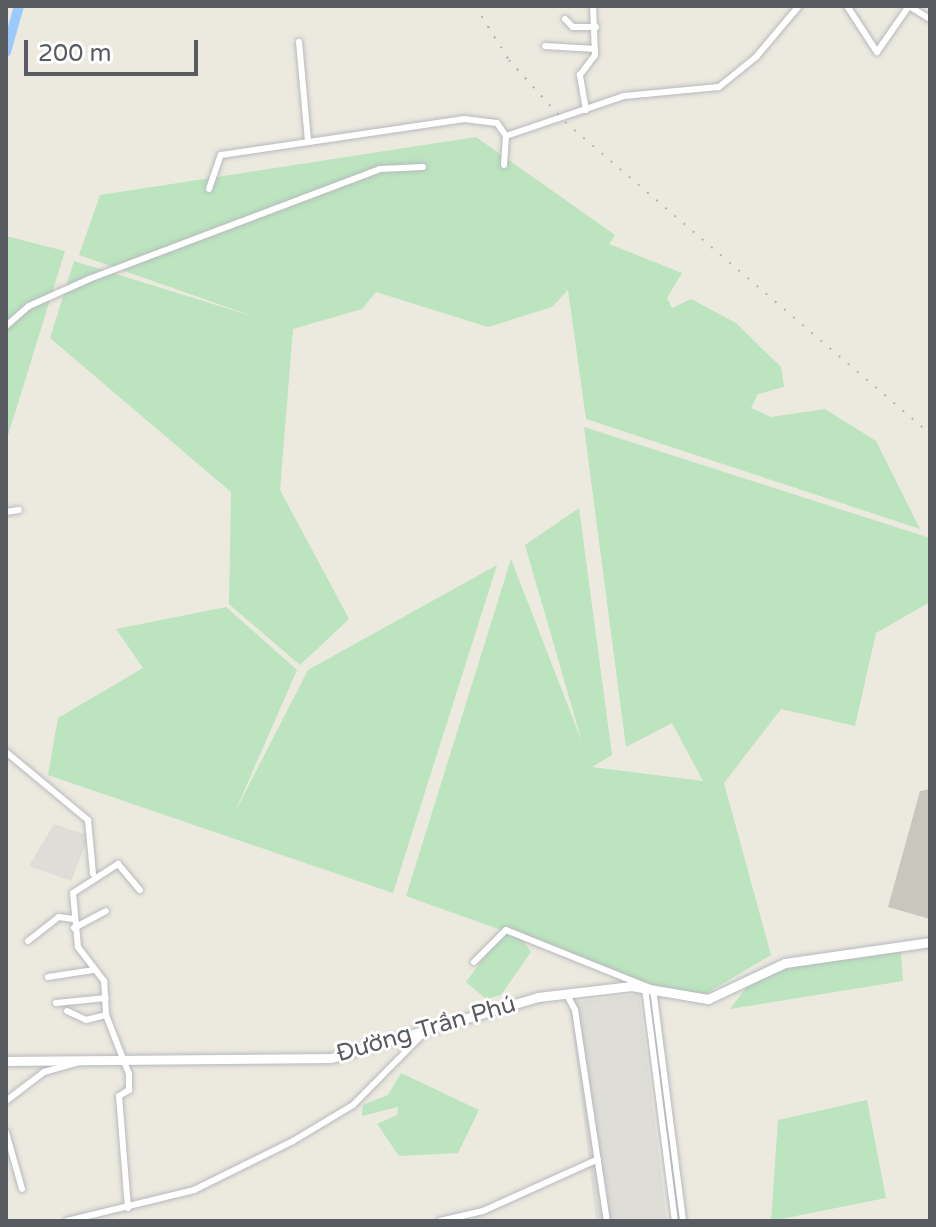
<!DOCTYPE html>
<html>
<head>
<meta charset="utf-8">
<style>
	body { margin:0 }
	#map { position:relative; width:936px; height:1227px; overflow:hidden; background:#eceadf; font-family:"Varela Round",sans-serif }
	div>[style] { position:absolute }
	.industrial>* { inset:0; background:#dfddd7; transform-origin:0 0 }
	.green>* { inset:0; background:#bbe4bf }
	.river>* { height:10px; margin:-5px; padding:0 5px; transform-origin:5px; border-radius:5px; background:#9ccaff }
	.building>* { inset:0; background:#c8c7be }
	.roads { filter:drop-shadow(0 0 2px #b7b9be) drop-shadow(0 0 2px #b7b9be) }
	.minor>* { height:6px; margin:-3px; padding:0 3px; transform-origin:3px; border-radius:3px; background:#fff }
	.secondary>* { height:9px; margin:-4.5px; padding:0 4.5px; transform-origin:4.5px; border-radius:4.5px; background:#fff }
	.rail>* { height:2px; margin-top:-1px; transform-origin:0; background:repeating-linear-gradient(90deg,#b3b4b4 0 2px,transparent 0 12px) }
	span { translate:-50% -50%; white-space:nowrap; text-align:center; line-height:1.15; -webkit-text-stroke:6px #fff; paint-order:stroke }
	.street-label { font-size:24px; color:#585b60 }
	.frame { position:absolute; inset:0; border:8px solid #585b60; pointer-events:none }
	.scale { position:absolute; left:24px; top:40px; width:174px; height:36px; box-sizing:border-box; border:4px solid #585b60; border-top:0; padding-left:10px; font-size:24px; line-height:28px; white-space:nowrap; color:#585b60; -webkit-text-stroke:6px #fff; paint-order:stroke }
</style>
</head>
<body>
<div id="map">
	<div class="industrial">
		<div style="clip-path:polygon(54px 824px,89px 836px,71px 881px,29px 866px)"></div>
		<div style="left:639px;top:994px;width:229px;height:70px;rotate:83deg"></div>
	</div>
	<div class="green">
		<div style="clip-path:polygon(476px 137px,615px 235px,609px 244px,682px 273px,667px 298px,672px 308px,691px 299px,736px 323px,781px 367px,784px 387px,758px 394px,751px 408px,771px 417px,825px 409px,876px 441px,920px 529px,586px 419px,568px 290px,552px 307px,488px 327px,376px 292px,362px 309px,293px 329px,280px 490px,349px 619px,300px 665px,229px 604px,231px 492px,50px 338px,74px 261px,255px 317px,79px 255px,100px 195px)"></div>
		<div style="clip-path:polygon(6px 236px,65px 251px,6px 442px)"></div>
		<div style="clip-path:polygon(584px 427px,930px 538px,930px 602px,876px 633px,855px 726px,781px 709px,724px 783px,771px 955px,695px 1000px,520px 937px,531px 952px,501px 995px,486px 999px,466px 982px,504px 931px,406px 896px,511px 559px,582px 742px,525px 545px,579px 508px,612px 755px,592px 767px,703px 781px,672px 723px,626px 747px)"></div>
		<div style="clip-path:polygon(497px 565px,393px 893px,48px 775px,58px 718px,143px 668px,116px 629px,226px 607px,297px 670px,234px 814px,308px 670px)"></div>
		<div style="clip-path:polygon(901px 952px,903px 981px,730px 1009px,759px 971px)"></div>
		<div style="clip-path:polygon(401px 1073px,479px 1110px,458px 1153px,399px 1156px,377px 1124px,397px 1115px,398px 1107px,362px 1116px,363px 1105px,388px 1095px)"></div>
		<div style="clip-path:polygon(867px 1100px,886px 1198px,771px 1221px,778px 1120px)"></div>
	</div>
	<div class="river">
		<div style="left:6px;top:52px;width:48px;rotate:-74.2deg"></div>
	</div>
	<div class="building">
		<div style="clip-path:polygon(930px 789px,930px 919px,888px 907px,920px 791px)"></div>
	</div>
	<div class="roads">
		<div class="minor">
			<div style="left:847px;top:6px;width:55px;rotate:56.9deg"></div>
			<div style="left:877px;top:52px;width:56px;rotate:-55.2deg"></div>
			<div style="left:909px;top:6px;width:25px;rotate:32deg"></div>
			<div style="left:565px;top:19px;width:11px;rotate:45deg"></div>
			<div style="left:573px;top:27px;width:23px"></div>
			<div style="left:299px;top:42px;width:99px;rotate:84.8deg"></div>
			<div style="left:545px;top:46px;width:50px;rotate:3.4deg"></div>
			<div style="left:586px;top:110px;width:36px;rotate:-100deg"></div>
			<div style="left:580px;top:75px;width:25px;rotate:-53deg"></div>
			<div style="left:595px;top:55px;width:49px;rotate:-92.3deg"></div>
			<div style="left:506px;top:136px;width:125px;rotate:-18.7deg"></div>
			<div style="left:624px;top:96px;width:95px;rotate:-5.4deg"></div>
			<div style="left:719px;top:87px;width:48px;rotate:-39deg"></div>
			<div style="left:756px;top:57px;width:67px;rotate:-49.9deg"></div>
			<div style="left:209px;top:189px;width:36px;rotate:-71deg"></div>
			<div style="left:221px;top:155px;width:246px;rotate:-8.4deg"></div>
			<div style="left:464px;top:119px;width:33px;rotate:7deg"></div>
			<div style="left:497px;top:123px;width:16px;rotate:55deg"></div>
			<div style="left:506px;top:136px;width:29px;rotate:94deg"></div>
			<div style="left:6px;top:326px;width:30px;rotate:-41deg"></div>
			<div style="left:29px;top:306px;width:66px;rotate:-24.2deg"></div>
			<div style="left:89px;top:279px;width:311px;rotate:-20.7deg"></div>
			<div style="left:380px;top:169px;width:43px;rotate:-2.7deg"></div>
			<div style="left:6px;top:512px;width:13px;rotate:-9deg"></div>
			<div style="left:6px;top:752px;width:107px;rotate:39.7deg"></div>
			<div style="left:88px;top:820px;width:54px;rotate:84.7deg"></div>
			<div style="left:74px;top:928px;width:36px;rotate:-28deg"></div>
			<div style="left:28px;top:941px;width:39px;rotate:-38deg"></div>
			<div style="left:59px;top:917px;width:15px;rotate:8deg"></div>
			<div style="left:474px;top:962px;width:45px;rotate:-45deg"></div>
			<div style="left:506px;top:930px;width:158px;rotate:21.9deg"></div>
			<div style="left:653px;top:989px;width:234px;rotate:82.6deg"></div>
			<div style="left:48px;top:977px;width:47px;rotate:-8.7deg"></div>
			<div style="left:645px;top:988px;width:235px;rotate:82.7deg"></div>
			<div style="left:566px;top:993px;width:19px;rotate:62deg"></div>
			<div style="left:575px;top:1010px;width:213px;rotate:81.4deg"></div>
			<div style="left:56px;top:1003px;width:50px;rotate:-5.7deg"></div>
			<div style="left:67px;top:1011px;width:21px;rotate:25deg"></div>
			<div style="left:86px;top:1020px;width:21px;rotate:-14deg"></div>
			<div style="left:6px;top:1101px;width:48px;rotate:-37.3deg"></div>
			<div style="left:44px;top:1072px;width:41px;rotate:-15.8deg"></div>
			<div style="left:6px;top:1132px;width:59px;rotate:74.3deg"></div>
			<div style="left:128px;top:1208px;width:112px;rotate:-94.6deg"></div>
			<div style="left:119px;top:1096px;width:12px;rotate:-31deg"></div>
			<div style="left:129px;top:1090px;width:16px;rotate:-90deg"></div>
			<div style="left:129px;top:1074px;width:63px;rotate:-111.3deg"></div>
			<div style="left:106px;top:1015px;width:34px;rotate:-93deg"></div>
			<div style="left:104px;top:981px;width:43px;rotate:-127.4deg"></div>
			<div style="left:78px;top:947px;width:54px;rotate:-95.3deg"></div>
			<div style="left:73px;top:893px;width:54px;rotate:-32.8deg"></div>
			<div style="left:118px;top:864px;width:34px;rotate:50deg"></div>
			<div style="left:67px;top:1221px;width:131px;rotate:-13.7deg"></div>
			<div style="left:194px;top:1190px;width:110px;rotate:-26.3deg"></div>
			<div style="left:293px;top:1141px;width:70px;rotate:-31deg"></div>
			<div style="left:353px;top:1105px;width:105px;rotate:-45.4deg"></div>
			<div style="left:440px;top:1221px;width:44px;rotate:-13.1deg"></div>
			<div style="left:483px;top:1211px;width:126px;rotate:-24.3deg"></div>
		</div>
		<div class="secondary">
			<div style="left:6px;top:1061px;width:325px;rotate:-0.5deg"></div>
			<div style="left:331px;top:1058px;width:216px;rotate:-16.4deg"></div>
			<div style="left:538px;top:997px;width:94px;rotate:-6.7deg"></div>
			<div style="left:631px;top:986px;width:78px;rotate:9.6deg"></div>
			<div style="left:708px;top:999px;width:85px;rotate:-25.1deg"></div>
			<div style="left:785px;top:963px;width:147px;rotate:-8.2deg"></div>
		</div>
	</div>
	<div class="rail">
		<div style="left:475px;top:6px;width:64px;rotate:57.8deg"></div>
		<div style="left:509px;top:60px;width:84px;rotate:47.9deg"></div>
		<div style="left:565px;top:122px;width:480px;rotate:40.5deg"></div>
	</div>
	<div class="street-label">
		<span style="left:426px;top:1029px;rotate:-16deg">Đường Trần Phú</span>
	</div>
	<div class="frame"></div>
	<div class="scale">200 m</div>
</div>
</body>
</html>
